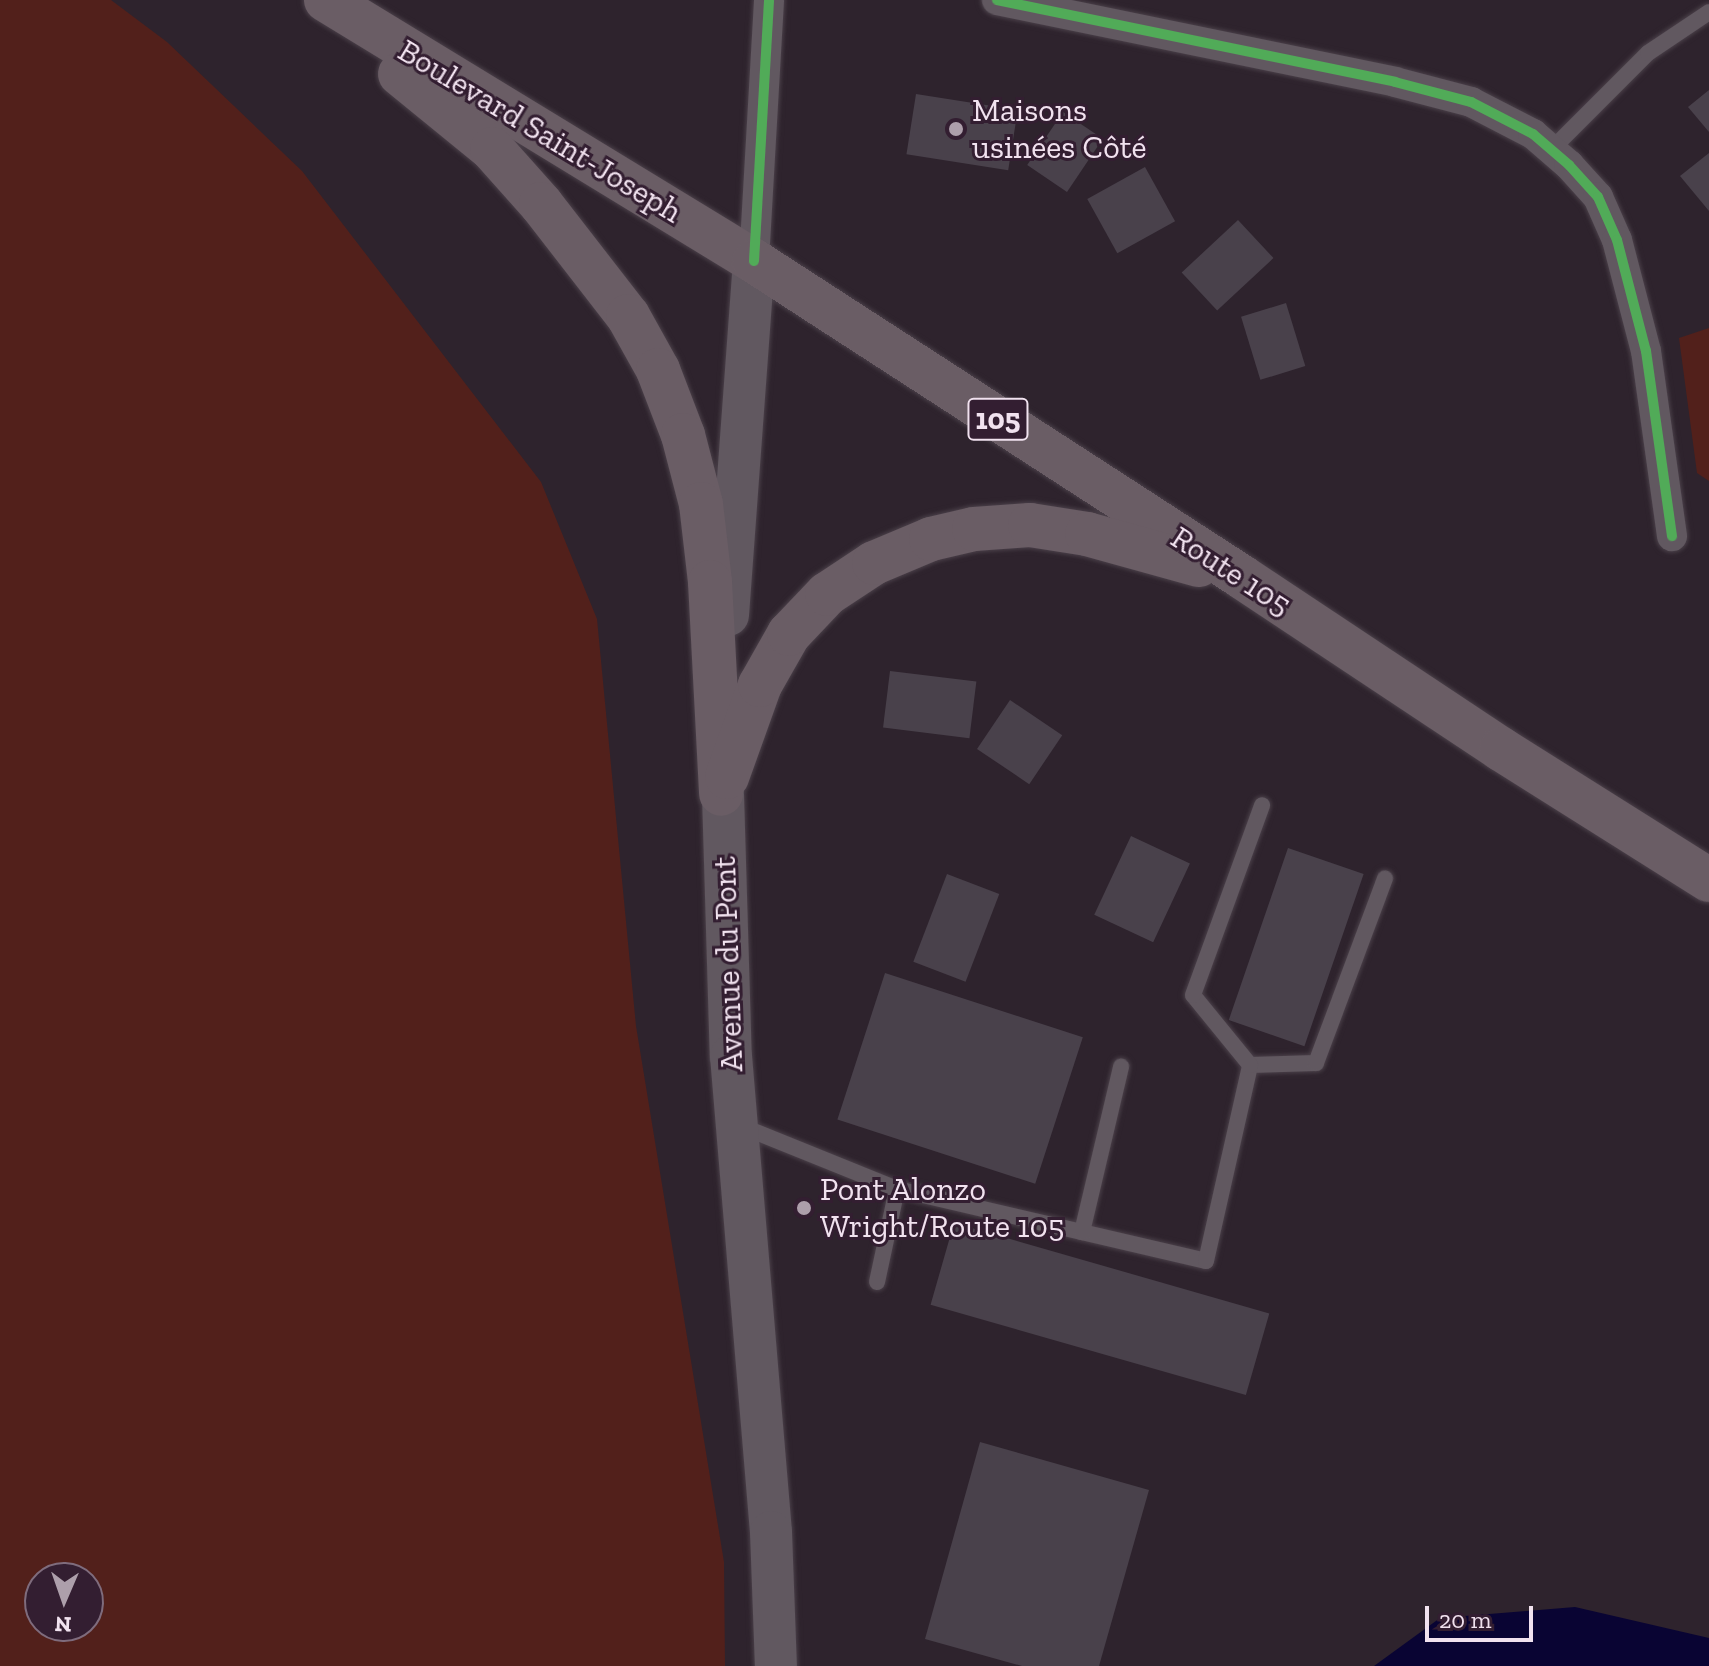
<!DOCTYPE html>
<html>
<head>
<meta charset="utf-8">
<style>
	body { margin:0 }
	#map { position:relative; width:1709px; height:1666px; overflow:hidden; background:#2e232d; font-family:"Zilla Slab",serif }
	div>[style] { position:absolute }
	.green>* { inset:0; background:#52201b }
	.water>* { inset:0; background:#090433 }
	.building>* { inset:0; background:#49414b; transform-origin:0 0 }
	.roads { filter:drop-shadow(0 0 2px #4a4049) drop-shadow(0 0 2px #4a4049) }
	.service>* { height:16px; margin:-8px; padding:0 8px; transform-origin:8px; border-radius:8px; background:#615860 }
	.minor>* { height:30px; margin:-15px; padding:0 15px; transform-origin:15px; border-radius:15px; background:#615860 }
	.secondary>* { height:42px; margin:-21px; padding:0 21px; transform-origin:21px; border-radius:21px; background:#615860 }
	.primary>* { height:44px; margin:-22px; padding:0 22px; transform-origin:22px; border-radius:22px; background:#6a5d65 }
	.cycleway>* { height:10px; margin:-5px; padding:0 5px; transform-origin:5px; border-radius:5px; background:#51ab58 }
	.dots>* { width:22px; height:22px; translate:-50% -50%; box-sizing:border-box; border:4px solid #331e31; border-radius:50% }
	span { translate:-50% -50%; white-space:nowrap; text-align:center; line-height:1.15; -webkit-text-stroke:6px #331e31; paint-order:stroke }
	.shield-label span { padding:2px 6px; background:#331e31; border:2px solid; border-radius:6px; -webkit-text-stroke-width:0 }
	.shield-label { font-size:30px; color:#f1e2ef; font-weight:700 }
	.poi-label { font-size:32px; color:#f1e2ef }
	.left { translate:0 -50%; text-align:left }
	.street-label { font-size:32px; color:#f1e2ef }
	.north { position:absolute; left:24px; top:1562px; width:80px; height:80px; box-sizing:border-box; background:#331e31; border:2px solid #7f6c7d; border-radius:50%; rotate:182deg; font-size:22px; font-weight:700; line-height:32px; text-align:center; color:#f1e2ef }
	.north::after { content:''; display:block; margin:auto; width:28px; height:36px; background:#ad9fab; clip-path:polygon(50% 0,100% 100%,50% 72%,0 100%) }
	.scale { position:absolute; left:1425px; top:1606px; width:108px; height:36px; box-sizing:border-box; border:4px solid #f1e2ef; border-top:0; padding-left:10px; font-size:24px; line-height:28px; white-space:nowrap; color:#f1e2ef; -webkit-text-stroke:6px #331e31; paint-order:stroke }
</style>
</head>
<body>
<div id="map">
	<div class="green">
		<div style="clip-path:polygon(evenodd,0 0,111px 0,167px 42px,302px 171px,541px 482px,597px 619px,636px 1026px,724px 1562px,725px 1666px,0 1666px,0 0,88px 1578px,88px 1626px,40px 1626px,40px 1578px,88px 1578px)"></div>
		<div style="clip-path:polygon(1709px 328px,1709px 481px,1697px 473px,1679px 338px)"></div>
	</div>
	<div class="water">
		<div style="clip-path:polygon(1575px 1607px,1709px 1638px,1709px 1666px,1374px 1666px,1440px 1618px)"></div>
	</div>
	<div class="building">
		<div style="clip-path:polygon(1709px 90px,1709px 132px,1688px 107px)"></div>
		<div style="left:916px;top:94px;width:103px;height:61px;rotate:9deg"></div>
		<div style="left:1063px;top:112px;width:48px;height:64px;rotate:34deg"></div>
		<div style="clip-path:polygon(1709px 153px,1709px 211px,1680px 176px)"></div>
		<div style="left:1145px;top:167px;width:62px;height:66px;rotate:61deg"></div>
		<div style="left:1238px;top:220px;width:52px;height:77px;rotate:47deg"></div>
		<div style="left:1286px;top:303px;width:66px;height:47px;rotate:73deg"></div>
		<div style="left:890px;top:671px;width:87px;height:57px;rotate:7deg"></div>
		<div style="left:1010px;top:700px;width:63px;height:59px;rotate:34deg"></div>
		<div style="left:1131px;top:836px;width:65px;height:87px;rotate:25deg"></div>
		<div style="left:1288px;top:848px;width:80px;height:182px;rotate:19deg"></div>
		<div style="left:947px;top:874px;width:56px;height:94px;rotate:21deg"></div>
		<div style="left:885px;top:973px;width:208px;height:154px;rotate:18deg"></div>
		<div style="left:954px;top:1223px;width:328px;height:85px;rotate:16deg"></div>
		<div style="clip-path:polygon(980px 1442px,1149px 1490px,1099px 1666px,1022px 1666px,925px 1639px)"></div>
	</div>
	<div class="roads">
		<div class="service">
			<div style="left:1551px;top:150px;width:137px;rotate:-45deg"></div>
			<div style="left:1648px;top:53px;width:73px;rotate:-33.9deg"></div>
			<div style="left:1250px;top:1065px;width:66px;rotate:-1.7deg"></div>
			<div style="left:1316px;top:1063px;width:197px;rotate:-69.5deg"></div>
			<div style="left:741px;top:1126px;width:168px;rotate:22deg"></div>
			<div style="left:897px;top:1189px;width:317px;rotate:13.1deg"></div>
			<div style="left:1206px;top:1261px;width:201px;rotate:-77.3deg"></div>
			<div style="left:1250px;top:1065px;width:90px;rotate:-129.2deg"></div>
			<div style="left:1193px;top:995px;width:202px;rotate:-70deg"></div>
			<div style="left:1082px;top:1232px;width:170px;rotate:-76.7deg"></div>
			<div style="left:877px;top:1282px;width:95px;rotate:-77.9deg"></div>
		</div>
		<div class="minor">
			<div style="left:997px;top:0;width:406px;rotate:11.6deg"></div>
			<div style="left:1395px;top:82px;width:79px;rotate:14.7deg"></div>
			<div style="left:1471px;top:102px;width:70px;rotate:27.3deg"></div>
			<div style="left:1533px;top:134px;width:48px;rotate:40.7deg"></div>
			<div style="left:1569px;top:165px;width:43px;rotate:47.8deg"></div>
			<div style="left:1598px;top:197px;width:47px;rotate:66.2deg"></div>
			<div style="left:1617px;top:240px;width:115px;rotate:75.4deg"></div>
			<div style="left:1646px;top:351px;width:187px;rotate:82deg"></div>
			<div style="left:754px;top:261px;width:261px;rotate:-86.7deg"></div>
		</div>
		<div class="secondary">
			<div style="left:728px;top:615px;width:355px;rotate:-85.8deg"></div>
			<div style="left:722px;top:761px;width:295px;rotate:88.3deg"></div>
			<div style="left:731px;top:1056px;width:478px;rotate:85.2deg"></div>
			<div style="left:771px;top:1532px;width:134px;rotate:87.9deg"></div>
		</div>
		<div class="primary">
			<div style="left:326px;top:0;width:501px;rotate:31.38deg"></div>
			<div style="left:754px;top:261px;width:581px;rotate:32.92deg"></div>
			<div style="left:1242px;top:577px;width:311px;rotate:33.6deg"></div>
			<div style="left:1501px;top:749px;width:246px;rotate:32.2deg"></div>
			<div style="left:400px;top:74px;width:119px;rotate:39.2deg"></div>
			<div style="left:492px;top:149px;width:74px;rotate:48.3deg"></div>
			<div style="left:541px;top:204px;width:142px;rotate:52.2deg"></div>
			<div style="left:628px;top:316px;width:62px;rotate:60.9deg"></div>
			<div style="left:658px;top:370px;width:70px;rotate:69deg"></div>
			<div style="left:683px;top:435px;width:71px;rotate:75.4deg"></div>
			<div style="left:701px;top:504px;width:79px;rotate:83.4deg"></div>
			<div style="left:710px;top:582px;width:212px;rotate:87deg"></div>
			<div style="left:727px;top:777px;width:98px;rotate:-70.3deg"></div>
			<div style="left:760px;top:685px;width:59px;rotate:-60.4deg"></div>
			<div style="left:789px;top:634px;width:55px;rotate:-46.5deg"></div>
			<div style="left:827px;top:594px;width:56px;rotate:-33.4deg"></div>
			<div style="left:874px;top:563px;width:62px;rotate:-22.8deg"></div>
			<div style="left:931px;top:539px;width:44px;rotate:-13.1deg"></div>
			<div style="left:974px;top:529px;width:56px;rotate:-4.1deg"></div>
			<div style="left:1030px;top:525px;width:58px;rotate:9deg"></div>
			<div style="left:1087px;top:534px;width:116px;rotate:15.5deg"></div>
		</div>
	</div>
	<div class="cycleway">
		<div style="left:997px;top:0;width:406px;rotate:11.6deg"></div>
		<div style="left:1395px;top:82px;width:79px;rotate:14.7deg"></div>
		<div style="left:1471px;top:102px;width:70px;rotate:27.3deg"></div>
		<div style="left:1533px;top:134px;width:48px;rotate:40.7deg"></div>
		<div style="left:1569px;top:165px;width:43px;rotate:47.8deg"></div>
		<div style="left:1598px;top:197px;width:47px;rotate:66.2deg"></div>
		<div style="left:1617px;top:240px;width:115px;rotate:75.4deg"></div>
		<div style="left:1646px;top:351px;width:187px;rotate:82deg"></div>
		<div style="left:754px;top:261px;width:261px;rotate:-86.7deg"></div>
	</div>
	<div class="dots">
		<div style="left:956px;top:129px;background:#ad9fab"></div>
		<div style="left:804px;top:1208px;background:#ad9fab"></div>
	</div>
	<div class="shield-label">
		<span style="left:998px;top:419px">105</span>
	</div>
	<div class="poi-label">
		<span class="left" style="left:972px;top:129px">Maisons<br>usinées Côté</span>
		<span class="left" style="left:820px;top:1208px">Pont Alonzo<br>Wright/Route 105</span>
	</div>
	<div class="street-label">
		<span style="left:540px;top:131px;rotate:31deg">Boulevard Saint-Joseph</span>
		<span style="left:1231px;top:571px;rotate:33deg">Route 105</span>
		<span style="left:728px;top:964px;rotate:-92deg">Avenue du Pont</span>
	</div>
	<div class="north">N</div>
	<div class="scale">20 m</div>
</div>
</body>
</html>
